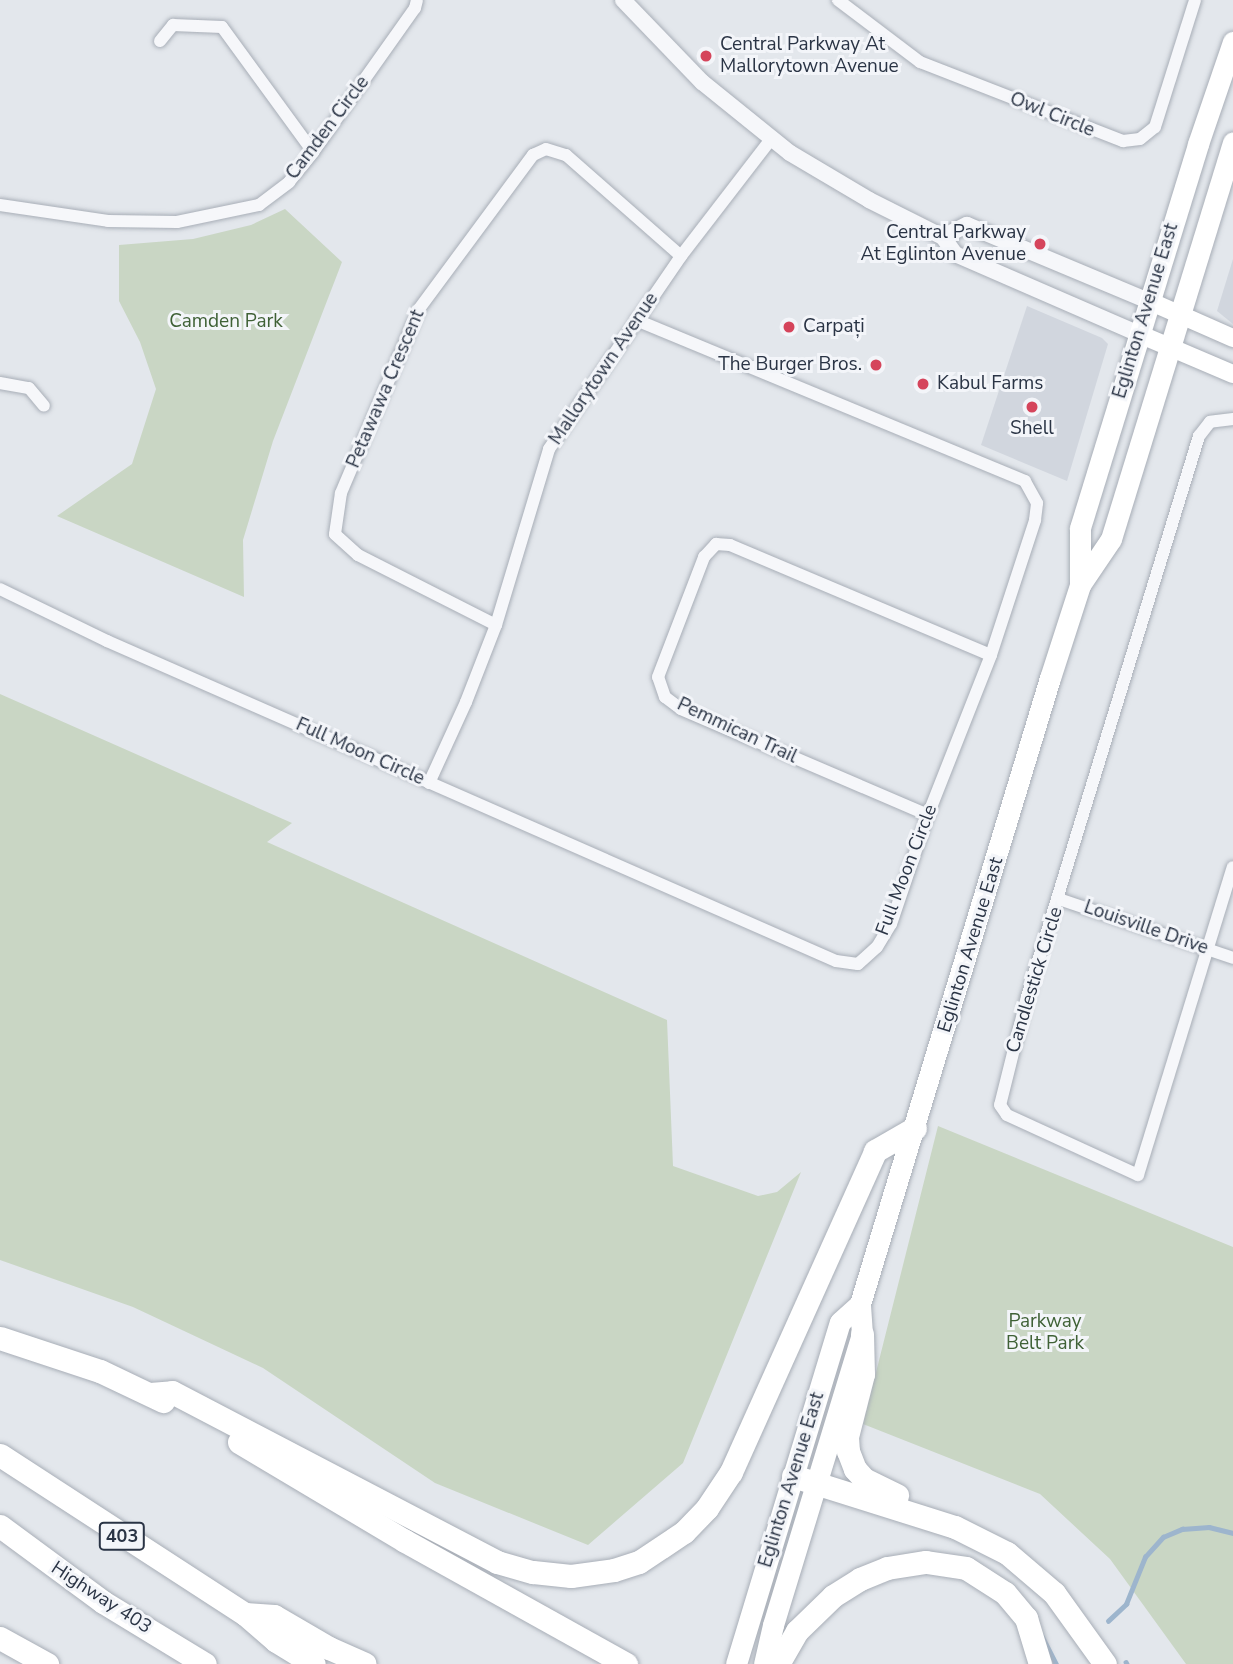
<!DOCTYPE html>
<html>
<head>
<meta charset="utf-8">
<style>
	body { margin:0 }
	#map { position:relative; width:1233px; height:1664px; overflow:hidden; background:#e3e7ec; font-family:"Nunito Sans",sans-serif }
	div>[style] { position:absolute }
	.built>* { inset:0; background:#d1d6de }
	.green>* { inset:0; background:#c9d6c4 }
	.stream>* { height:4.5px; margin:-2.25px; padding:0 2.25px; transform-origin:2.25px; border-radius:2.25px; background:#9db5cd }
	.roads { filter:drop-shadow(0 0 2px #a8aeb7) drop-shadow(0 0 2px #a8aeb7) }
	.minor>* { height:12px; margin:-6px; padding:0 6px; transform-origin:6px; border-radius:6px; background:#f6f7fa }
	.tertiary>* { height:16px; margin:-8px; padding:0 8px; transform-origin:8px; border-radius:8px; background:#f6f7fa }
	.secondary>* { height:18px; margin:-9px; padding:0 9px; transform-origin:9px; border-radius:9px; background:#fff }
	.primary>* { height:21px; margin:-10.5px; padding:0 10.5px; transform-origin:10.5px; border-radius:10.5px; background:#fff }
	.motorway>* { height:23px; margin:-11.5px; padding:0 11.5px; transform-origin:11.5px; border-radius:11.5px; background:#fff }
	.dots>* { width:19px; height:19px; translate:-50% -50%; box-sizing:border-box; border:4px solid #f3f5f9; border-radius:50% }
	span { translate:-50% -50%; white-space:nowrap; text-align:center; line-height:1.15; -webkit-text-stroke:6px #f3f5f9; paint-order:stroke }
	.shield-label span { padding:2px 5px; background:#f3f5f9; border:2px solid; border-radius:5px; -webkit-text-stroke-width:0 }
	.shield-label { font-size:18px; color:#2a3445; font-weight:700 }
	.poi-label { font-size:19px; color:#2a3445 }
	.left { translate:0 -50%; text-align:left }
	.right { translate:-100% -50%; text-align:right }
	.street-label { font-size:19px; color:#2a3445 }
	.park-label { font-size:19px; color:#3f6136 }
</style>
</head>
<body>
<div id="map">
	<div class="built">
		<div style="clip-path:polygon(1233px 259px,1233px 324px,1217px 311px)"></div>
		<div style="clip-path:polygon(1027px 306px,1102px 338px,1108px 344px,1067px 481px,981px 445px)"></div>
	</div>
	<div class="green">
		<div style="clip-path:polygon(285px 209px,342px 262px,273px 441px,243px 540px,244px 597px,57px 516px,132px 464px,156px 389px,140px 342px,119px 301px,119px 245px,193px 239px,251px 225px)"></div>
		<div style="clip-path:polygon(0 694px,292px 823px,267px 842px,667px 1020px,673px 1166px,758px 1196px,777px 1192px,801px 1172px,683px 1463px,588px 1545px,435px 1483px,263px 1368px,133px 1307px,0 1260px)"></div>
		<div style="clip-path:polygon(938px 1126px,1233px 1247px,1233px 1664px,1186px 1664px,1110px 1559px,1040px 1494px,863px 1424px)"></div>
	</div>
	<div class="stream">
		<div style="left:1108px;top:1621px;width:25px;rotate:-43deg"></div>
		<div style="left:1126px;top:1604px;width:51px;rotate:-68deg"></div>
		<div style="left:1145px;top:1557px;width:27px;rotate:-48deg"></div>
		<div style="left:1163px;top:1537px;width:21px;rotate:-23deg"></div>
		<div style="left:1182px;top:1529px;width:27px;rotate:-4deg"></div>
		<div style="left:1209px;top:1527px;width:25px;rotate:14deg"></div>
		<div style="left:1042px;top:1636px;width:31px;rotate:63deg"></div>
		<div style="left:1126px;top:1662px;width:2px;rotate:63deg"></div>
	</div>
	<div class="roads">
		<div class="minor">
			<div style="left:838px;top:0;width:103px;rotate:37.1deg"></div>
			<div style="left:920px;top:62px;width:218px;rotate:21.3deg"></div>
			<div style="left:1123px;top:141px;width:17px;rotate:-7deg"></div>
			<div style="left:1140px;top:139px;width:19px;rotate:-39deg"></div>
			<div style="left:1155px;top:127px;width:133px;rotate:-72.5deg"></div>
			<div style="left:160px;top:41px;width:21px;rotate:-51deg"></div>
			<div style="left:173px;top:25px;width:49px;rotate:2.3deg"></div>
			<div style="left:222px;top:27px;width:155px;rotate:53.9deg"></div>
			<div style="left:0;top:205px;width:109px;rotate:8.4deg"></div>
			<div style="left:108px;top:221px;width:69px;rotate:0.8deg"></div>
			<div style="left:177px;top:222px;width:84px;rotate:-11.7deg"></div>
			<div style="left:259px;top:205px;width:38px;rotate:-37deg"></div>
			<div style="left:289px;top:182px;width:38px;rotate:-51deg"></div>
			<div style="left:313px;top:152px;width:176px;rotate:-54.7deg"></div>
			<div style="left:415px;top:8px;width:8px;rotate:-76deg"></div>
			<div style="left:0;top:383px;width:29px;rotate:10deg"></div>
			<div style="left:29px;top:388px;width:23px;rotate:50deg"></div>
			<div style="left:1233px;top:419px;width:23px;rotate:173deg"></div>
			<div style="left:1210px;top:422px;width:18px;rotate:128deg"></div>
			<div style="left:1199px;top:436px;width:587px;rotate:107.05deg"></div>
			<div style="left:1027px;top:997px;width:111px;rotate:104deg"></div>
			<div style="left:1000px;top:1105px;width:12px;rotate:55deg"></div>
			<div style="left:1007px;top:1115px;width:144px;rotate:24.6deg"></div>
			<div style="left:1138px;top:1175px;width:322px;rotate:-72.9deg"></div>
			<div style="left:0;top:589px;width:119px;rotate:25.9deg"></div>
			<div style="left:107px;top:641px;width:796px;rotate:23.7deg"></div>
			<div style="left:836px;top:961px;width:22px;rotate:8deg"></div>
			<div style="left:858px;top:964px;width:25px;rotate:-42deg"></div>
			<div style="left:877px;top:947px;width:27px;rotate:-59deg"></div>
			<div style="left:891px;top:924px;width:115px;rotate:-71.3deg"></div>
			<div style="left:928px;top:815px;width:172px;rotate:-68.5deg"></div>
			<div style="left:991px;top:655px;width:142px;rotate:-71.9deg"></div>
			<div style="left:1035px;top:520px;width:17px;rotate:-83deg"></div>
			<div style="left:1037px;top:503px;width:25px;rotate:-119deg"></div>
			<div style="left:1025px;top:481px;width:421px;rotate:-157.5deg"></div>
			<div style="left:496px;top:625px;width:155px;rotate:-153.1deg"></div>
			<div style="left:358px;top:555px;width:31px;rotate:-138deg"></div>
			<div style="left:335px;top:534px;width:41px;rotate:-81.7deg"></div>
			<div style="left:341px;top:493px;width:200px;rotate:-67deg"></div>
			<div style="left:419px;top:309px;width:192px;rotate:-53.5deg"></div>
			<div style="left:533px;top:155px;width:14px;rotate:-25deg"></div>
			<div style="left:546px;top:149px;width:21px;rotate:17deg"></div>
			<div style="left:566px;top:155px;width:153px;rotate:41.3deg"></div>
			<div style="left:429px;top:783px;width:89px;rotate:-65.4deg"></div>
			<div style="left:466px;top:702px;width:83px;rotate:-68.7deg"></div>
			<div style="left:496px;top:625px;width:184px;rotate:-73.2deg"></div>
			<div style="left:549px;top:449px;width:234px;rotate:-55.6deg"></div>
			<div style="left:681px;top:256px;width:148px;rotate:-52.4deg"></div>
			<div style="left:928px;top:815px;width:269px;rotate:-156.8deg"></div>
			<div style="left:681px;top:709px;width:20px;rotate:-143deg"></div>
			<div style="left:665px;top:697px;width:21px;rotate:-109deg"></div>
			<div style="left:658px;top:677px;width:129px;rotate:-69deg"></div>
			<div style="left:704px;top:557px;width:18px;rotate:-47deg"></div>
			<div style="left:716px;top:544px;width:14px;rotate:4deg"></div>
			<div style="left:730px;top:545px;width:283px;rotate:22.9deg"></div>
			<div style="left:1059px;top:899px;width:184px;rotate:18.7deg"></div>
		</div>
		<div class="tertiary">
			<div style="left:623px;top:0;width:114px;rotate:46.1deg"></div>
			<div style="left:702px;top:82px;width:113px;rotate:38.9deg"></div>
			<div style="left:790px;top:153px;width:92px;rotate:30.7deg"></div>
			<div style="left:869px;top:200px;width:83px;rotate:26.6deg"></div>
			<div style="left:943px;top:237px;width:21px;rotate:55deg"></div>
			<div style="left:955px;top:254px;width:201px;rotate:23.5deg"></div>
			<div style="left:943px;top:237px;width:27px;rotate:-27deg"></div>
			<div style="left:967px;top:225px;width:197px;rotate:22.7deg"></div>
		</div>
		<div class="secondary">
			<div style="left:1149px;top:301px;width:92px;rotate:23.8deg"></div>
			<div style="left:1139px;top:334px;width:102px;rotate:23.1deg"></div>
		</div>
		<div class="primary">
			<div style="left:1080px;top:585px;width:57px;rotate:-90deg"></div>
			<div style="left:1080px;top:528px;width:402px;rotate:-72.9deg"></div>
			<div style="left:1198px;top:144px;width:108px;rotate:-71.1deg"></div>
			<div style="left:736px;top:1664px;width:357px;rotate:-73.1deg"></div>
			<div style="left:840px;top:1322px;width:27px;rotate:-42deg"></div>
			<div style="left:764px;top:1664px;width:40px;rotate:-77deg"></div>
			<div style="left:773px;top:1625px;width:304px;rotate:-73deg"></div>
			<div style="left:862px;top:1334px;width:30px;rotate:-94deg"></div>
			<div style="left:860px;top:1304px;width:654px;rotate:-73.12deg"></div>
			<div style="left:1050px;top:678px;width:98px;rotate:-72.1deg"></div>
			<div style="left:1080px;top:585px;width:55px;rotate:-56deg"></div>
			<div style="left:1111px;top:539px;width:415px;rotate:-72.9deg"></div>
		</div>
		<div class="motorway">
			<div style="left:862px;top:1334px;width:40px;rotate:88.6deg"></div>
			<div style="left:863px;top:1374px;width:65px;rotate:104.3deg"></div>
			<div style="left:847px;top:1437px;width:14px;rotate:86deg"></div>
			<div style="left:848px;top:1451px;width:19px;rotate:69deg"></div>
			<div style="left:855px;top:1469px;width:13px;rotate:48deg"></div>
			<div style="left:864px;top:1479px;width:37px;rotate:26deg"></div>
			<div style="left:0;top:1338px;width:105px;rotate:18.3deg"></div>
			<div style="left:100px;top:1371px;width:70px;rotate:25.5deg"></div>
			<div style="left:150px;top:1394px;width:22px;rotate:-5deg"></div>
			<div style="left:172px;top:1392px;width:367px;rotate:27.6deg"></div>
			<div style="left:497px;top:1562px;width:37px;rotate:16deg"></div>
			<div style="left:533px;top:1572px;width:38px;rotate:6deg"></div>
			<div style="left:571px;top:1576px;width:43px;rotate:-7.9deg"></div>
			<div style="left:614px;top:1570px;width:26px;rotate:-18deg"></div>
			<div style="left:639px;top:1562px;width:54px;rotate:-33.7deg"></div>
			<div style="left:684px;top:1532px;width:33px;rotate:-46deg"></div>
			<div style="left:707px;top:1508px;width:43px;rotate:-56.3deg"></div>
			<div style="left:731px;top:1472px;width:352px;rotate:-65.8deg"></div>
			<div style="left:875px;top:1151px;width:46px;rotate:-29.9deg"></div>
			<div style="left:239px;top:1442px;width:193px;rotate:30.8deg"></div>
			<div style="left:405px;top:1541px;width:253px;rotate:29.1deg"></div>
			<div style="left:0;top:1455px;width:292px;rotate:33deg"></div>
			<div style="left:245px;top:1614px;width:41px;rotate:41.1deg"></div>
			<div style="left:276px;top:1641px;width:44px;rotate:31.2deg"></div>
			<div style="left:793px;top:1476px;width:170px;rotate:17.5deg"></div>
			<div style="left:955px;top:1527px;width:58px;rotate:26.6deg"></div>
			<div style="left:1007px;top:1553px;width:62px;rotate:40.4deg"></div>
			<div style="left:1054px;top:1593px;width:87px;rotate:54.3deg"></div>
			<div style="left:0;top:1526px;width:128px;rotate:36.4deg"></div>
			<div style="left:103px;top:1602px;width:119px;rotate:31.3deg"></div>
			<div style="left:245px;top:1614px;width:29px;rotate:4deg"></div>
			<div style="left:274px;top:1616px;width:64px;rotate:30.2deg"></div>
			<div style="left:329px;top:1648px;width:39px;rotate:24deg"></div>
			<div style="left:0;top:1638px;width:54px;rotate:29deg"></div>
			<div style="left:778px;top:1664px;width:38px;rotate:-60deg"></div>
			<div style="left:797px;top:1631px;width:50px;rotate:-44.2deg"></div>
			<div style="left:833px;top:1596px;width:32px;rotate:-32deg"></div>
			<div style="left:860px;top:1579px;width:29px;rotate:-22deg"></div>
			<div style="left:887px;top:1568px;width:39px;rotate:-9deg"></div>
			<div style="left:926px;top:1562px;width:40px;rotate:8.5deg"></div>
			<div style="left:966px;top:1568px;width:46px;rotate:32.7deg"></div>
			<div style="left:1005px;top:1593px;width:33px;rotate:50deg"></div>
			<div style="left:1026px;top:1618px;width:48px;rotate:73.1deg"></div>
		</div>
	</div>
	<div class="dots">
		<div style="left:706px;top:56px;background:#d5445b"></div>
		<div style="left:1040px;top:244px;background:#d5445b"></div>
		<div style="left:789px;top:327px;background:#d5445b"></div>
		<div style="left:876px;top:365px;background:#d5445b"></div>
		<div style="left:923px;top:384px;background:#d5445b"></div>
		<div style="left:1032px;top:407px;background:#d5445b"></div>
	</div>
	<div class="shield-label">
		<span style="left:122px;top:1536px">403</span>
	</div>
	<div class="poi-label">
		<span class="left" style="left:720px;top:56px">Central Parkway At<br>Mallorytown Avenue</span>
		<span class="right" style="left:1026px;top:244px">Central Parkway<br>At Eglinton Avenue</span>
		<span class="left" style="left:803px;top:327px">Carpați</span>
		<span class="right" style="left:862px;top:365px">The Burger Bros.</span>
		<span class="left" style="left:937px;top:384px">Kabul Farms</span>
		<span style="left:1032px;top:429px">Shell</span>
	</div>
	<div class="street-label">
		<span style="left:1052px;top:115px;rotate:22deg">Owl Circle</span>
		<span style="left:328px;top:128px;rotate:-53deg">Camden Circle</span>
		<span style="left:1146px;top:311px;rotate:-73deg">Eglinton Avenue East</span>
		<span style="left:604px;top:369px;rotate:-56deg">Mallorytown Avenue</span>
		<span style="left:386px;top:389px;rotate:-67deg">Petawawa Crescent</span>
		<span style="left:737px;top:731px;rotate:25deg">Pemmican Trail</span>
		<span style="left:360px;top:752px;rotate:24deg">Full Moon Circle</span>
		<span style="left:907px;top:870px;rotate:-69deg">Full Moon Circle</span>
		<span style="left:1146px;top:928px;rotate:19deg">Louisville Drive</span>
		<span style="left:971px;top:945px;rotate:-73deg">Eglinton Avenue East</span>
		<span style="left:1035px;top:980px;rotate:-73deg">Candlestick Circle</span>
		<span style="left:792px;top:1480px;rotate:-73deg">Eglinton Avenue East</span>
		<span style="left:101px;top:1598px;rotate:33deg">Highway 403</span>
	</div>
	<div class="park-label">
		<span style="left:226px;top:322px">Camden Park</span>
		<span style="left:1045px;top:1333px">Parkway<br>Belt Park</span>
	</div>
</div>
</body>
</html>
